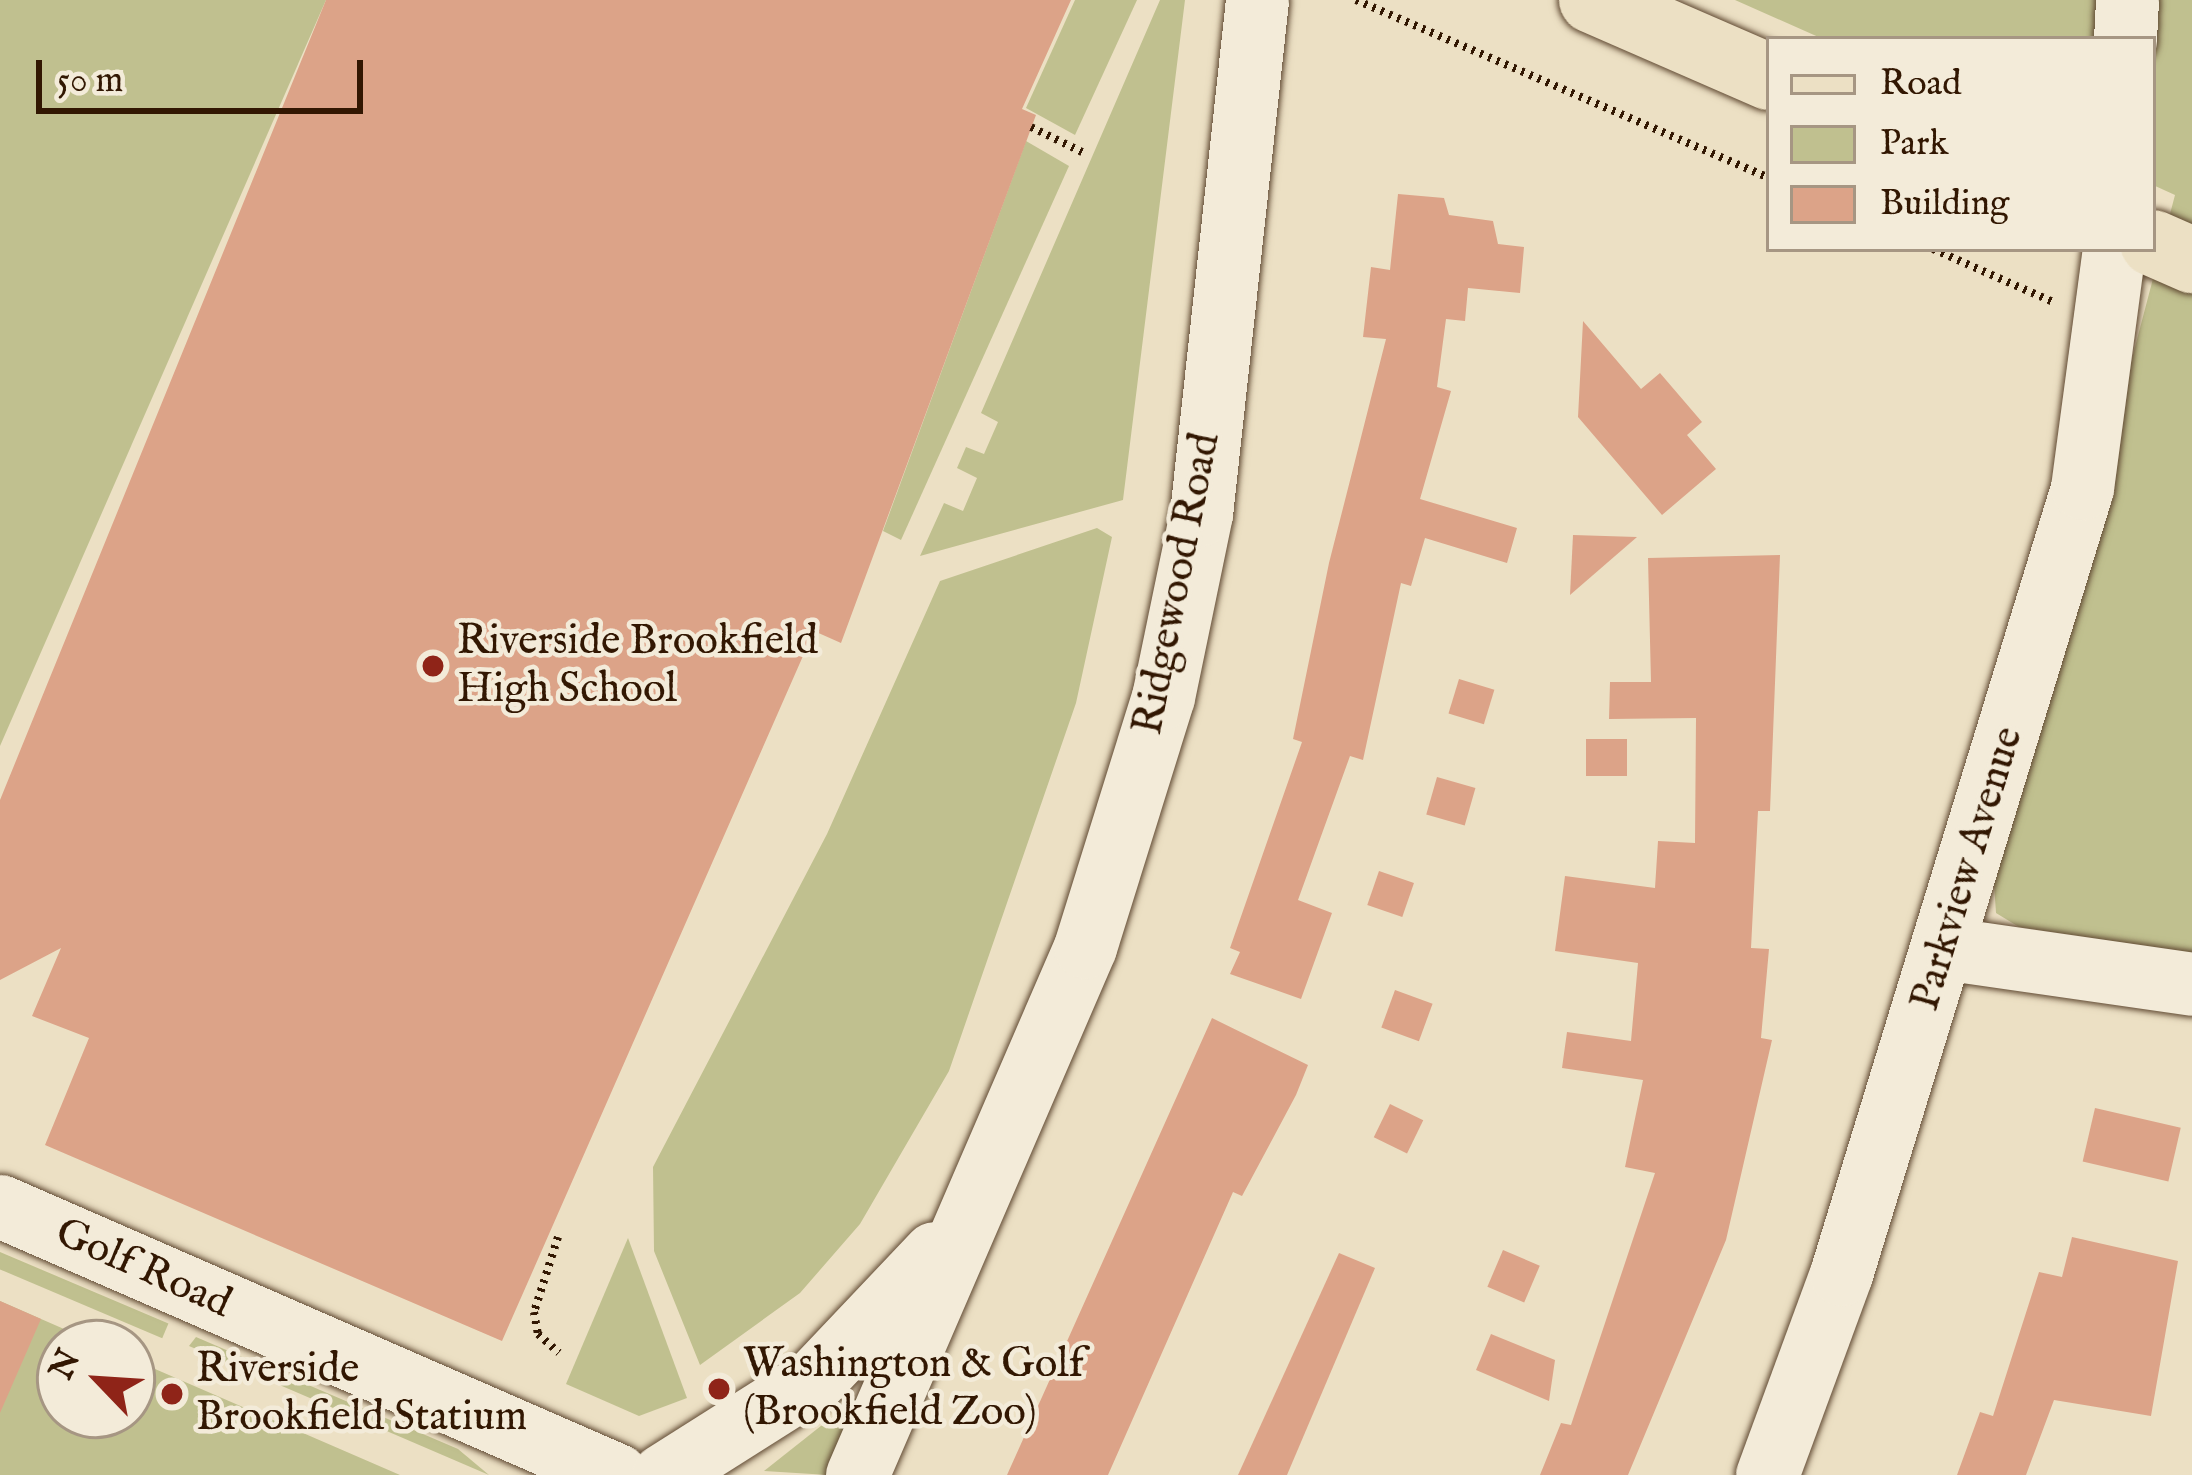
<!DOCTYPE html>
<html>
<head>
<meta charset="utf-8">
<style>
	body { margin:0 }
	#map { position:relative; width:2192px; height:1475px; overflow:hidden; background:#ece0c4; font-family:"IM FELL English",serif }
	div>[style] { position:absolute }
	.green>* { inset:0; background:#c0c08f; transform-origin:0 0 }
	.building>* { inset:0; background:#dca388; transform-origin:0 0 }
	.path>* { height:8px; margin-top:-4px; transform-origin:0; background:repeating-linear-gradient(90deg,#321702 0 3px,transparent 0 9px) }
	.roads { filter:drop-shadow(0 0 3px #604932) drop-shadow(0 0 3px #604932) }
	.minor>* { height:63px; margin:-31.5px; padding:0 31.5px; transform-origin:31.5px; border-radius:31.5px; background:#f3ebd9 }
	.major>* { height:66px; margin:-33px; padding:0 33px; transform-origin:33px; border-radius:33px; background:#ece0c4 }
	.dots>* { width:33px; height:33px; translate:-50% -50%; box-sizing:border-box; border:6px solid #f3ebd9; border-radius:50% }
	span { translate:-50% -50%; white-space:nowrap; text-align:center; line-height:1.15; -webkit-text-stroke:9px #f3ebd9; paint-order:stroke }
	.street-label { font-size:42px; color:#321702 }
	.poi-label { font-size:42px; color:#321702 }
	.left { translate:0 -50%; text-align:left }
	.legend { position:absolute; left:1766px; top:36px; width:390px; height:216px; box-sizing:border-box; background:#f3ebd9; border:3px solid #a69683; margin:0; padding:15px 21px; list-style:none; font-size:36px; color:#321702 }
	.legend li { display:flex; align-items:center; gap:24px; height:60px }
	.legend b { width:60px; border:3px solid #a69683 }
	.north { position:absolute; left:36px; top:1319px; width:120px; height:120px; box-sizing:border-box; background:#f3ebd9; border:3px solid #a69683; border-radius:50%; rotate:295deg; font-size:33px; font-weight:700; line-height:48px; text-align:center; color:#321702 }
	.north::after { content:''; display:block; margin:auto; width:42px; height:54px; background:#8f2418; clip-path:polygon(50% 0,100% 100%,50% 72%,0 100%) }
	.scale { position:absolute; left:36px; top:60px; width:327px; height:54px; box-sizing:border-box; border:6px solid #321702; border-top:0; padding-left:15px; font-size:36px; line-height:42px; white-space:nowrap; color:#321702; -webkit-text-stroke:9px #f3ebd9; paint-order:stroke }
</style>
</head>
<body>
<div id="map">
	<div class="green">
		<div style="clip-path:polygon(0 0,326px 0,0 746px)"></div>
		<div style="clip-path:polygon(1075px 0,1137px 0,1075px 135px,1026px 108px)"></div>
		<div style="clip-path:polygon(1160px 0,1185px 0,1123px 500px,920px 556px,944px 503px,963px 511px,977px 478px,957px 468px,966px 447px,984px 454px,998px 422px,981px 413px)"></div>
		<div style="clip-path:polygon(1735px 0,2192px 0,2192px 953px,2019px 927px,1996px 913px,1994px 883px,2175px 195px,2153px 185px,2153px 39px,1823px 39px)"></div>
		<div style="clip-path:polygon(1026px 141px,1069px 166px,901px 540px,883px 531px)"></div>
		<div style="clip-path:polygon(1097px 528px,1112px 537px,1076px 703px,949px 1071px,860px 1224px,800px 1293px,700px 1365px,654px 1251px,653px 1167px,827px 834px,940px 581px)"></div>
		<div style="clip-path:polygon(628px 1238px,687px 1398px,639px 1416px,566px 1384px)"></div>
		<div style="left:0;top:1252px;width:183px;height:16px;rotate:23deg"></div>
		<div style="clip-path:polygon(0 1301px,96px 1343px,60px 1343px,60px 1415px,132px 1415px,132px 1359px,400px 1475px,0 1475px)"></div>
		<div style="clip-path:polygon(196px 1337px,458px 1449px,489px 1475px,189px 1346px)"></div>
		<div style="clip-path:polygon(860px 1395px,828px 1475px,764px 1471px)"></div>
	</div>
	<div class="building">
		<div style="clip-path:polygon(326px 0,1071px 0,1022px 109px,1036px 115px,841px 643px,814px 631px,502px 1341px,45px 1145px,89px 1038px,32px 1016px,61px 948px,0 980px,0 800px)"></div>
		<div style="clip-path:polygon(1398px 194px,1444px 198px,1449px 215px,1493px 221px,1498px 244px,1524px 247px,1520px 293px,1468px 288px,1465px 321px,1446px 319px,1437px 387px,1451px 391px,1420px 499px,1517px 528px,1507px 563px,1425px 538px,1411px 586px,1401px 583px,1363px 760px,1350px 756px,1298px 900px,1332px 913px,1301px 999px,1230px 974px,1240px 952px,1230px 948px,1302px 742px,1293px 739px,1329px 563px,1386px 339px,1363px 337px,1371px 267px,1390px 270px)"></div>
		<div style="clip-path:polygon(1583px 321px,1641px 389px,1660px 373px,1702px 422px,1687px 435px,1716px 469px,1662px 515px,1578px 417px)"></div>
		<div style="clip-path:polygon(1573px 535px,1637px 537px,1570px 595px)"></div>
		<div style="clip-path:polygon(1780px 555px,1770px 811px,1758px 811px,1751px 948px,1769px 949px,1761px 1038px,1772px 1040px,1726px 1240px,1628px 1475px,1540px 1475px,1561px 1423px,1571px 1425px,1655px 1173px,1625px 1167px,1643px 1080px,1562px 1068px,1567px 1032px,1631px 1041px,1638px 963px,1555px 951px,1565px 876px,1655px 888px,1658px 841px,1695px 843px,1696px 718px,1609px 719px,1610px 682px,1651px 682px,1648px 558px)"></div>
		<div style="left:1459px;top:679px;width:37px;height:36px;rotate:17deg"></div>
		<div style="left:1586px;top:739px;width:41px;height:37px"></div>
		<div style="left:1437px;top:777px;width:40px;height:39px;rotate:16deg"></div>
		<div style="left:1379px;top:871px;width:37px;height:36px;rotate:19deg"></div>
		<div style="left:1395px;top:990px;width:40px;height:40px;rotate:20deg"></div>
		<div style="clip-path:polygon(1212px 1018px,1308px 1065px,1296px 1095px,1242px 1196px,1233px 1192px,1108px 1475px,1007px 1475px)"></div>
		<div style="left:1390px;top:1104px;width:37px;height:37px;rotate:26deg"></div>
		<div style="left:2095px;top:1108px;width:88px;height:55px;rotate:13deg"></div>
		<div style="clip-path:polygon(2072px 1237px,2178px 1261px,2151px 1416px,2054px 1400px,2026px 1475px,1957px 1475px,1980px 1412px,1993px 1416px,2039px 1272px,2062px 1277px)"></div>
		<div style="left:1503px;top:1250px;width:40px;height:40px;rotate:23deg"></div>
		<div style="clip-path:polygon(1339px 1253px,1375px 1268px,1287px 1475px,1238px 1475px)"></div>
		<div style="clip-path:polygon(0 1301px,41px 1319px,0 1413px)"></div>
		<div style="clip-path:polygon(1491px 1334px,1555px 1360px,1549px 1401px,1476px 1370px)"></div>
	</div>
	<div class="path">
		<div style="left:1356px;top:0;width:450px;rotate:23.3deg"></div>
		<div style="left:1031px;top:127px;width:57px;rotate:26.1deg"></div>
		<div style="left:1933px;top:249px;width:131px;rotate:23.8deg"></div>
		<div style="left:558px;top:1237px;width:79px;rotate:107.7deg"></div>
		<div style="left:534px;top:1312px;width:22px;rotate:80deg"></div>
		<div style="left:538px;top:1334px;width:28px;rotate:42deg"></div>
	</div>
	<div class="roads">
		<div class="minor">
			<div style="left:2125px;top:39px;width:39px;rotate:-87deg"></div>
			<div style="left:1943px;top:948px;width:252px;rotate:8.2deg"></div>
			<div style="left:0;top:1206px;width:673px;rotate:23.56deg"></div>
			<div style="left:663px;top:1475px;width:180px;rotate:-32.3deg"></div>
			<div style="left:815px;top:1379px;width:173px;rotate:-46.6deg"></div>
			<div style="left:857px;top:1475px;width:575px;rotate:-66.64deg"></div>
			<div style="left:1085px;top:947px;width:262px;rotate:-72.7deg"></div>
			<div style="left:1163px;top:697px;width:187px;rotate:-78.3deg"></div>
			<div style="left:1201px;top:514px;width:517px;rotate:-83.78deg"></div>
			<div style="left:1767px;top:1475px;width:214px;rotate:-69.8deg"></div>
			<div style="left:1841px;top:1274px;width:822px;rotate:-72.95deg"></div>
			<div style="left:2082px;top:488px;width:241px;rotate:-82.4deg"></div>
		</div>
		<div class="major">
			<div style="left:1592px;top:0;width:193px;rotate:23.5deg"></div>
			<div style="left:2153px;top:243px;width:43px;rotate:23.6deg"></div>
		</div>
	</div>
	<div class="dots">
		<div style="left:433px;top:666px;background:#8f2418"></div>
		<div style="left:719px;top:1389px;background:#8f2418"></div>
		<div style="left:172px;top:1394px;background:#8f2418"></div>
	</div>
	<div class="street-label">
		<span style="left:1178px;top:584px;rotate:-79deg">Ridgewood Road</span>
		<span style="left:1968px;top:869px;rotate:-73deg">Parkview Avenue</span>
		<span style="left:143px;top:1269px;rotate:24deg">Golf Road</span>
	</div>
	<div class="poi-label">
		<span class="left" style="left:457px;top:666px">Riverside Brookfield<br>High School</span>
		<span class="left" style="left:743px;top:1389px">Washington &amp; Golf<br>(Brookfield Zoo)</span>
		<span class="left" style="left:196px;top:1394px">Riverside<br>Brookfield Statium</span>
	</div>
	<ul class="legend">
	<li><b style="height:15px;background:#ece0c4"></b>Road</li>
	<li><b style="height:33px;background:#c0c08f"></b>Park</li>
	<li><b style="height:33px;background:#dca388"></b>Building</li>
	</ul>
	<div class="north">N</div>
	<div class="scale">50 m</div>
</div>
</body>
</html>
